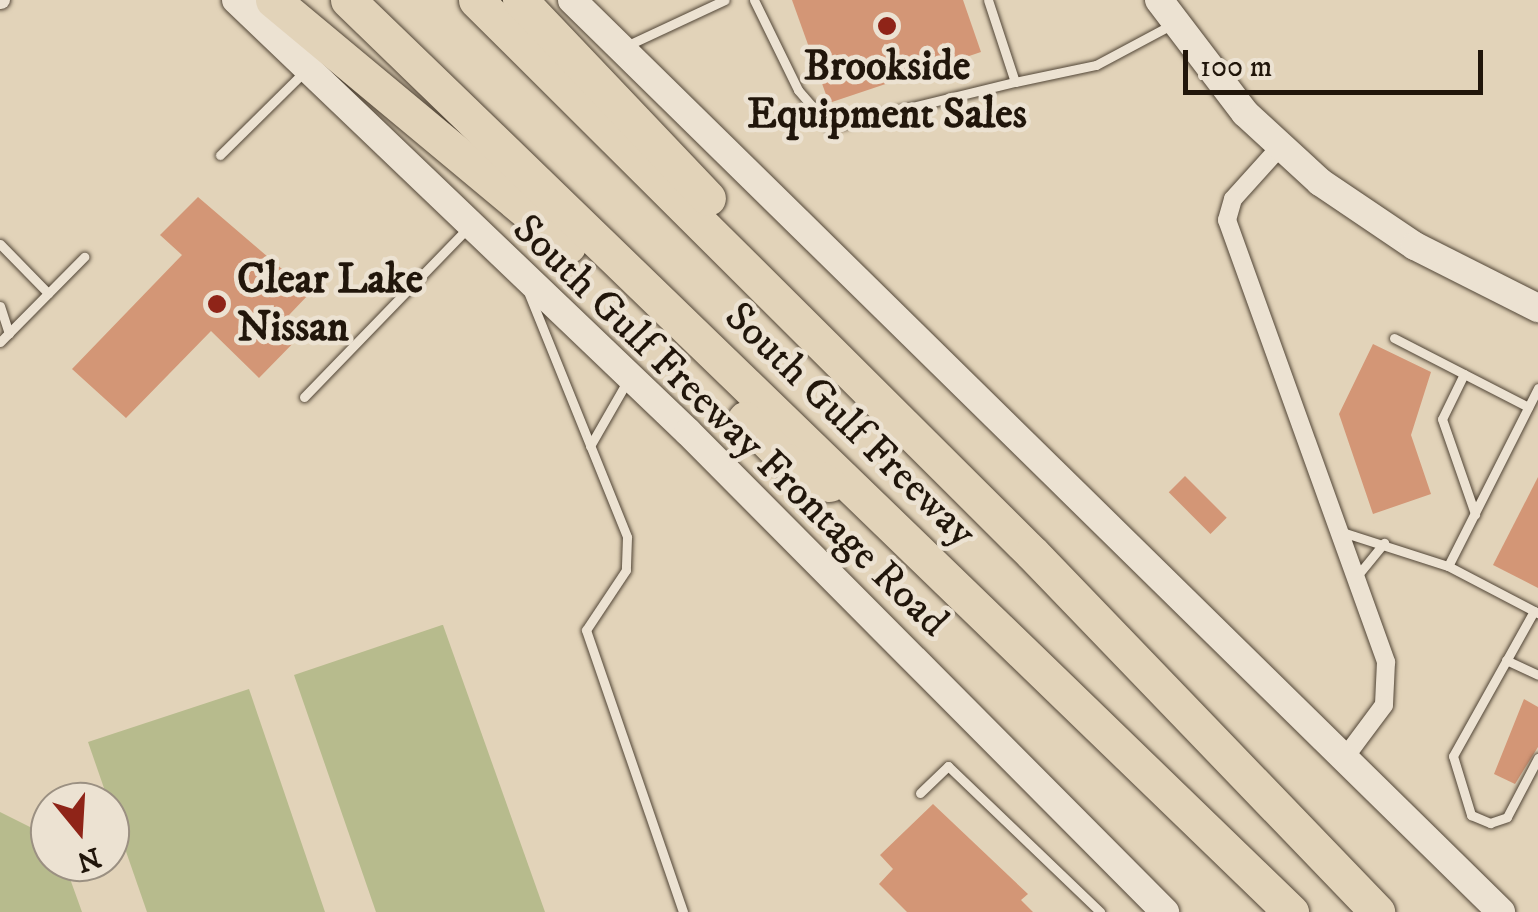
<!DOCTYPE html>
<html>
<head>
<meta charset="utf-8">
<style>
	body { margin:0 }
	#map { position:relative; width:1538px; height:912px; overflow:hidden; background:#e2d3b9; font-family:"IM FELL DW Pica",serif }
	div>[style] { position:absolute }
	.green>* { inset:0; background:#b7bb8d }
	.building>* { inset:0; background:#d39676; transform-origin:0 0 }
	.roads { filter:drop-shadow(0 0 2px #514536) drop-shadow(0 0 2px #514536) }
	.lane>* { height:9px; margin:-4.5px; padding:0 4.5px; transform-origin:4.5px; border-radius:4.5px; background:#ece2d2 }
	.street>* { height:18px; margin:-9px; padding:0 9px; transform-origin:9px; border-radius:9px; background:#ece2d2 }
	.secondary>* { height:28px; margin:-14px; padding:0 14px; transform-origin:14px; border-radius:14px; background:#ece2d2 }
	.highway>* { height:35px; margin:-17.5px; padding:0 17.5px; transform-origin:17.5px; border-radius:17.5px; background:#e2d3b9 }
	.dots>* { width:28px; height:28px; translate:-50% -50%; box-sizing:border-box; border:5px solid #ece2d2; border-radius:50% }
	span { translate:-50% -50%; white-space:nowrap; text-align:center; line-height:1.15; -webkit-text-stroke:9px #ece2d2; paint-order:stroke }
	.poi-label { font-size:42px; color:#21160b; font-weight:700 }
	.left { translate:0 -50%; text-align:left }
	.street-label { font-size:42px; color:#21160b }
	.north { position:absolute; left:30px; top:782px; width:100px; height:100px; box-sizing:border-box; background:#ece2d2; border:2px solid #9b9082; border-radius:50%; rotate:162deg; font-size:28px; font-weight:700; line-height:40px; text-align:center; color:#21160b }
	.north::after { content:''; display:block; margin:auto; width:35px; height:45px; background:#8f2418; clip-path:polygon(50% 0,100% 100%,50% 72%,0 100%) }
	.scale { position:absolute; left:1183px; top:50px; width:300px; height:45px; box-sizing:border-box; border:5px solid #21160b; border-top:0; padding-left:12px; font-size:30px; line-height:35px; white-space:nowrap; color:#21160b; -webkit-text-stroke:8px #ece2d2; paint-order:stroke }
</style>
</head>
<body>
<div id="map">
	<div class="green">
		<div style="clip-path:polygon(442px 625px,443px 625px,545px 912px,376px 912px,294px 675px)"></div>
		<div style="clip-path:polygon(249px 689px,325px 912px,147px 912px,88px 742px)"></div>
		<div style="clip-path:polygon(0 812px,50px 837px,50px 862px,64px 862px,82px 912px,0 912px)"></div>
	</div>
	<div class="building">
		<div style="clip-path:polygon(792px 0,963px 0,981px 52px,829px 103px)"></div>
		<div style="clip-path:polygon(198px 197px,310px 293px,289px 315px,304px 332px,259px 378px,211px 331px,126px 418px,72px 369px,182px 255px,160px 235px)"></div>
		<div style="clip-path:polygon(1373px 344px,1431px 372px,1411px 435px,1431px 494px,1373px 514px,1339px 414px)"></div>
		<div style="left:1185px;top:476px;width:59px;height:23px;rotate:45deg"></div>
		<div style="clip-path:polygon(1538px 477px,1538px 588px,1493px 565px)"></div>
		<div style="clip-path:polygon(1524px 699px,1538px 707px,1538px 747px,1515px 784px,1494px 774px)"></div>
		<div style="clip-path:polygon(933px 804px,1028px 894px,1021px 900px,1033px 912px,907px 912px,879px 884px,893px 869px,880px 855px)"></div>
	</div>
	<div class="roads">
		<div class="lane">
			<div style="left:754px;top:0;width:100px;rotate:63.9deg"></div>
			<div style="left:798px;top:90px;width:49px;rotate:49.1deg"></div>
			<div style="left:830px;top:127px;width:190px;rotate:-13.7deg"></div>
			<div style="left:1015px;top:82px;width:86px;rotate:-108.2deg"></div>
			<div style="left:624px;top:47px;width:111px;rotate:-25deg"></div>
			<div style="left:1015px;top:82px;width:83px;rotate:-11.9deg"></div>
			<div style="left:1096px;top:65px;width:85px;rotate:-28.1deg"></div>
			<div style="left:220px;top:155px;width:120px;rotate:-44.7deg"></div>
			<div style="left:0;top:244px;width:69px;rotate:45.6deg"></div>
			<div style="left:529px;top:294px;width:262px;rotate:68deg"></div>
			<div style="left:627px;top:537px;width:33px;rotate:92deg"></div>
			<div style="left:626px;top:570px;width:72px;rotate:123.7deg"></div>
			<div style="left:586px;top:630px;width:298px;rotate:71deg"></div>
			<div style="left:0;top:306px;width:29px;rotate:72deg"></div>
			<div style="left:1394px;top:338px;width:151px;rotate:27.2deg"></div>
			<div style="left:0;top:342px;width:120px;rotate:-45.3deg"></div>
			<div style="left:1464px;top:374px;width:50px;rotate:116.1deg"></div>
			<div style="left:1442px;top:419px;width:101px;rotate:70.8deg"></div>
			<div style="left:1538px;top:388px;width:199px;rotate:116.8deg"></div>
			<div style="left:1448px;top:566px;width:102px;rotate:27.6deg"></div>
			<div style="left:304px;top:397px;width:234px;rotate:-45.9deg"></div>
			<div style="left:590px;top:446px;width:76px;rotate:-60.1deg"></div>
			<div style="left:1342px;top:532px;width:111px;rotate:17.8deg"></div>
			<div style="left:1357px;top:576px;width:43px;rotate:-50.7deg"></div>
			<div style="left:1534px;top:611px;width:166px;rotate:119.2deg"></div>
			<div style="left:1453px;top:756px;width:62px;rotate:73deg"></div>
			<div style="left:1471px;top:815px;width:21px;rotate:23deg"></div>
			<div style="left:1490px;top:823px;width:18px;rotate:-19deg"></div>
			<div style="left:1507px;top:817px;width:67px;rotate:-62.3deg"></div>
			<div style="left:1506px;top:660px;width:35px;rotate:25deg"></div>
			<div style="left:920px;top:793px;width:39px;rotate:-44deg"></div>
			<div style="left:948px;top:766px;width:211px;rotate:43.8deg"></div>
		</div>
		<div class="street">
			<div style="left:0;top:0;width:1px"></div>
			<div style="left:1280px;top:147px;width:70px;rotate:132.1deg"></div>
			<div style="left:1233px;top:199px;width:22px;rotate:106deg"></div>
			<div style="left:1227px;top:220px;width:470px;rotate:70.2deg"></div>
			<div style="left:1386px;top:662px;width:43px;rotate:92.7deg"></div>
			<div style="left:1384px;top:705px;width:64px;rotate:126.7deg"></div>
		</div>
		<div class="secondary">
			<div style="left:236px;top:0;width:625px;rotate:43.7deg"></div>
			<div style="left:688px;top:432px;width:677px;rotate:45.18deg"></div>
			<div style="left:572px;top:0;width:1302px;rotate:44.47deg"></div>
			<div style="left:1159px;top:0;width:142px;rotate:52.7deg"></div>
			<div style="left:1245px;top:113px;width:102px;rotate:42.6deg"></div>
			<div style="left:1320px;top:182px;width:115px;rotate:34deg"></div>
			<div style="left:1415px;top:246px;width:138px;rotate:26.8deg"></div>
		</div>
		<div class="highway">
			<div style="left:273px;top:0;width:384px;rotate:39.8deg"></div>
			<div style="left:348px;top:0;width:1312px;rotate:44.04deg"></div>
			<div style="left:476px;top:0;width:784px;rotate:44.85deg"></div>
			<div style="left:1032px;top:553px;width:498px;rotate:46.1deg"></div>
			<div style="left:520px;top:0;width:273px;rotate:46.5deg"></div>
			<div style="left:745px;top:419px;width:59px;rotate:45deg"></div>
			<div style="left:787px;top:461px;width:48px;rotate:28.7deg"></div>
		</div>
	</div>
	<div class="dots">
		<div style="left:887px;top:26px;background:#8f2418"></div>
		<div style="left:217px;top:304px;background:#8f2418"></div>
	</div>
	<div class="poi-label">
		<span style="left:887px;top:91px">Brookside<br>Equipment Sales</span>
		<span class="left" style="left:237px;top:304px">Clear Lake<br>Nissan</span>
	</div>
	<div class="street-label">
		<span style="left:850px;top:425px;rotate:44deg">South Gulf Freeway</span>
		<span style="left:730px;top:426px;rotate:44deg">South Gulf Freeway Frontage Road</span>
	</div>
	<div class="north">N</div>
	<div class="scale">100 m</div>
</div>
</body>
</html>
